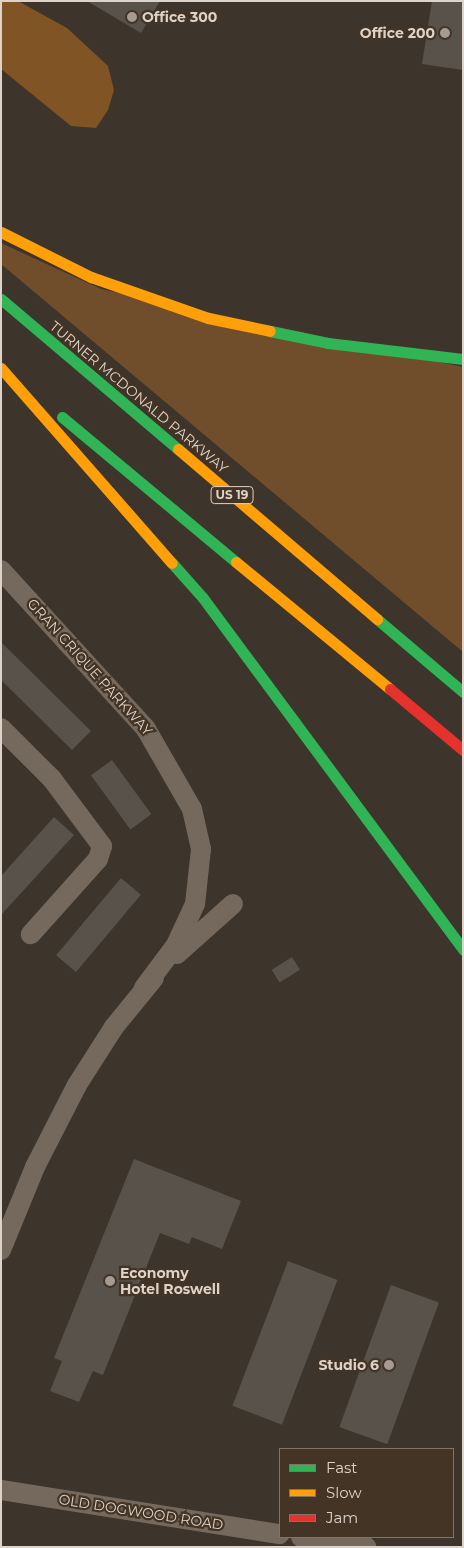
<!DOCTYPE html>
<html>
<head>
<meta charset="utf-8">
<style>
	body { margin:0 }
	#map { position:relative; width:464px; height:1548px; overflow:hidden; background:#3d342c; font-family:Montserrat,sans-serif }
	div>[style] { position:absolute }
	.green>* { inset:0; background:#704e2c }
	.forest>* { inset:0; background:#805424 }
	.building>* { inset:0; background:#59524b; transform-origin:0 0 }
	.street>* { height:20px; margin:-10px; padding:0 10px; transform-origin:10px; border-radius:10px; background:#75695d }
	.fast>* { height:11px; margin:-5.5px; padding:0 5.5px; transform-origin:5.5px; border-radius:5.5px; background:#30b455 }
	.slow>* { height:11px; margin:-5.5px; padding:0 5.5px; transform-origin:5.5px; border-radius:5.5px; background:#ff9f0a }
	.jam>* { height:11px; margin:-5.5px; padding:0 5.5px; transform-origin:5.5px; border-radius:5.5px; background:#e5322d }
	.dots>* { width:14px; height:14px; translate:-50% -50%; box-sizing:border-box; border:2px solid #443425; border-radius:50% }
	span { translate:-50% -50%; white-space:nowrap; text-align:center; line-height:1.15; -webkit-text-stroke:4.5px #443425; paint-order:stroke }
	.shield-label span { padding:1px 4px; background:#443425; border:1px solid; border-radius:4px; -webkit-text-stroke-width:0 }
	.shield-label { font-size:12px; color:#ddd3ca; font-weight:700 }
	.poi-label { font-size:14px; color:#ddd3ca; font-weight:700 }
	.left { translate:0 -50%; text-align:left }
	.right { translate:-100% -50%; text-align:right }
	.street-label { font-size:14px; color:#ddd3ca }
	.frame { position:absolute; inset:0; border:2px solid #ddd3ca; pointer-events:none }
	.legend { position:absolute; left:279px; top:1448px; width:175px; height:90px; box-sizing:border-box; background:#443425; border:1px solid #817467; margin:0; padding:6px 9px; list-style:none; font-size:15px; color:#ddd3ca }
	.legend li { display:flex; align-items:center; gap:10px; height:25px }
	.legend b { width:25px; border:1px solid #817467 }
</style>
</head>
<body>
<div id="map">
	<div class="green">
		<div style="clip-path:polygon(1px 243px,101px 289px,463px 367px,463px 652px,1px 264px)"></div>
	</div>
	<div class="forest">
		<div style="clip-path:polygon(1px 1px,18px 1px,67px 28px,108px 66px,114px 90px,108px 110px,96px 128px,71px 126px,1px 69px)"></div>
	</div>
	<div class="building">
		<div style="clip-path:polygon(87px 1px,160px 1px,141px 33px)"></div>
		<div style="clip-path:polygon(432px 1px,463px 1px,463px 70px,422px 64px)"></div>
		<div style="clip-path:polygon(1px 642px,91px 731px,72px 750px,1px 680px)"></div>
		<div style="left:112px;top:760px;width:67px;height:26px;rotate:54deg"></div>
		<div style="clip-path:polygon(54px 817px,74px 835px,1px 915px,1px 876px)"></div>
		<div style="left:121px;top:878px;width:26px;height:101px;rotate:40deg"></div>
		<div style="left:292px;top:957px;width:15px;height:24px;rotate:58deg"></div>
		<div style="clip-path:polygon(134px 1159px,241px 1201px,222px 1249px,192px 1237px,189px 1244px,160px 1233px,103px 1375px,93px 1371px,79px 1402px,50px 1391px,62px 1361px,54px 1358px)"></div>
		<div style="left:288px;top:1261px;width:53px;height:155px;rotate:21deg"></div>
		<div style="left:391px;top:1285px;width:51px;height:151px;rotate:20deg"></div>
	</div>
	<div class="street">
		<div style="left:1px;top:570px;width:215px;rotate:47.6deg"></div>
		<div style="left:146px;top:729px;width:92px;rotate:60.1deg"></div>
		<div style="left:192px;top:809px;width:41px;rotate:77.3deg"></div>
		<div style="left:201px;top:849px;width:55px;rotate:96.2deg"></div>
		<div style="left:195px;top:904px;width:45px;rotate:114.9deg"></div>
		<div style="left:176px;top:945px;width:54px;rotate:126.7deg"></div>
		<div style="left:1px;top:728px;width:72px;rotate:45deg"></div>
		<div style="left:52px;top:779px;width:84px;rotate:53.3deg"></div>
		<div style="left:102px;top:846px;width:14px;rotate:107deg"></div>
		<div style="left:98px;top:859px;width:101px;rotate:131.8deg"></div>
		<div style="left:177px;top:954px;width:75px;rotate:-41.8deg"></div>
		<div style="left:1px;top:1250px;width:90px;rotate:-67.7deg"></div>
		<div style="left:35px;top:1167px;width:92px;rotate:-62.9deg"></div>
		<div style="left:77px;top:1085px;width:69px;rotate:-57.5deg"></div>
		<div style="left:114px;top:1027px;width:63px;rotate:-50.8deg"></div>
		<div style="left:1px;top:1490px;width:282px;rotate:9deg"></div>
		<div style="left:301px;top:1537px;width:66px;rotate:8.7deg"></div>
	</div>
	<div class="fast">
		<div style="left:1px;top:299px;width:232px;rotate:40.3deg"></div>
		<div style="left:270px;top:331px;width:59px;rotate:11.7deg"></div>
		<div style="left:328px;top:343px;width:136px;rotate:6.8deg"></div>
		<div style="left:62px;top:417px;width:226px;rotate:39.8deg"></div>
		<div style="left:172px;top:563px;width:47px;rotate:48.5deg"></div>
		<div style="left:203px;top:598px;width:438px;rotate:53.5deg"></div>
		<div style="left:377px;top:619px;width:113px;rotate:40.3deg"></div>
	</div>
	<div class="slow">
		<div style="left:1px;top:232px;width:101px;rotate:26.6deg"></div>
		<div style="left:91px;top:277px;width:124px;rotate:19.3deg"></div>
		<div style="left:208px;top:318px;width:63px;rotate:11.8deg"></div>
		<div style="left:1px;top:368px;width:259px;rotate:48.8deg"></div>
		<div style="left:178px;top:449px;width:262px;rotate:40.5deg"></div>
		<div style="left:236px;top:562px;width:200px;rotate:39.5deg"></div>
	</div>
	<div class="jam">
		<div style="left:390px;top:689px;width:95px;rotate:39.9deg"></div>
	</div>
	<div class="dots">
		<div style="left:132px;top:17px;background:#a59b93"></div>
		<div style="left:445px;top:33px;background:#a59b93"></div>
		<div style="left:110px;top:1281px;background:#a59b93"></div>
		<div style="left:389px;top:1365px;background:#a59b93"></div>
	</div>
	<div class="shield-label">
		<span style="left:232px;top:495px">US 19</span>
	</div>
	<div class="poi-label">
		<span class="left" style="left:142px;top:17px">Office 300</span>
		<span class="right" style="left:435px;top:33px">Office 200</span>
		<span class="left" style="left:120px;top:1281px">Economy<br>Hotel Roswell</span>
		<span class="right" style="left:379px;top:1365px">Studio 6</span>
	</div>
	<div class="street-label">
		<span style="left:139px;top:397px;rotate:40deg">TURNER MCDONALD PARKWAY</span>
		<span style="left:90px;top:667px;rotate:48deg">GRAN CRIQUE PARKWAY</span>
		<span style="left:141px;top:1512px;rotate:9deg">OLD DOGWOOD ROAD</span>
	</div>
	<div class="frame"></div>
	<ul class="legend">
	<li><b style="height:6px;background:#30b455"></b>Fast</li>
	<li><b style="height:6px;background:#ff9f0a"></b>Slow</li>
	<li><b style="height:6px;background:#e5322d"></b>Jam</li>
	</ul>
</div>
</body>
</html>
